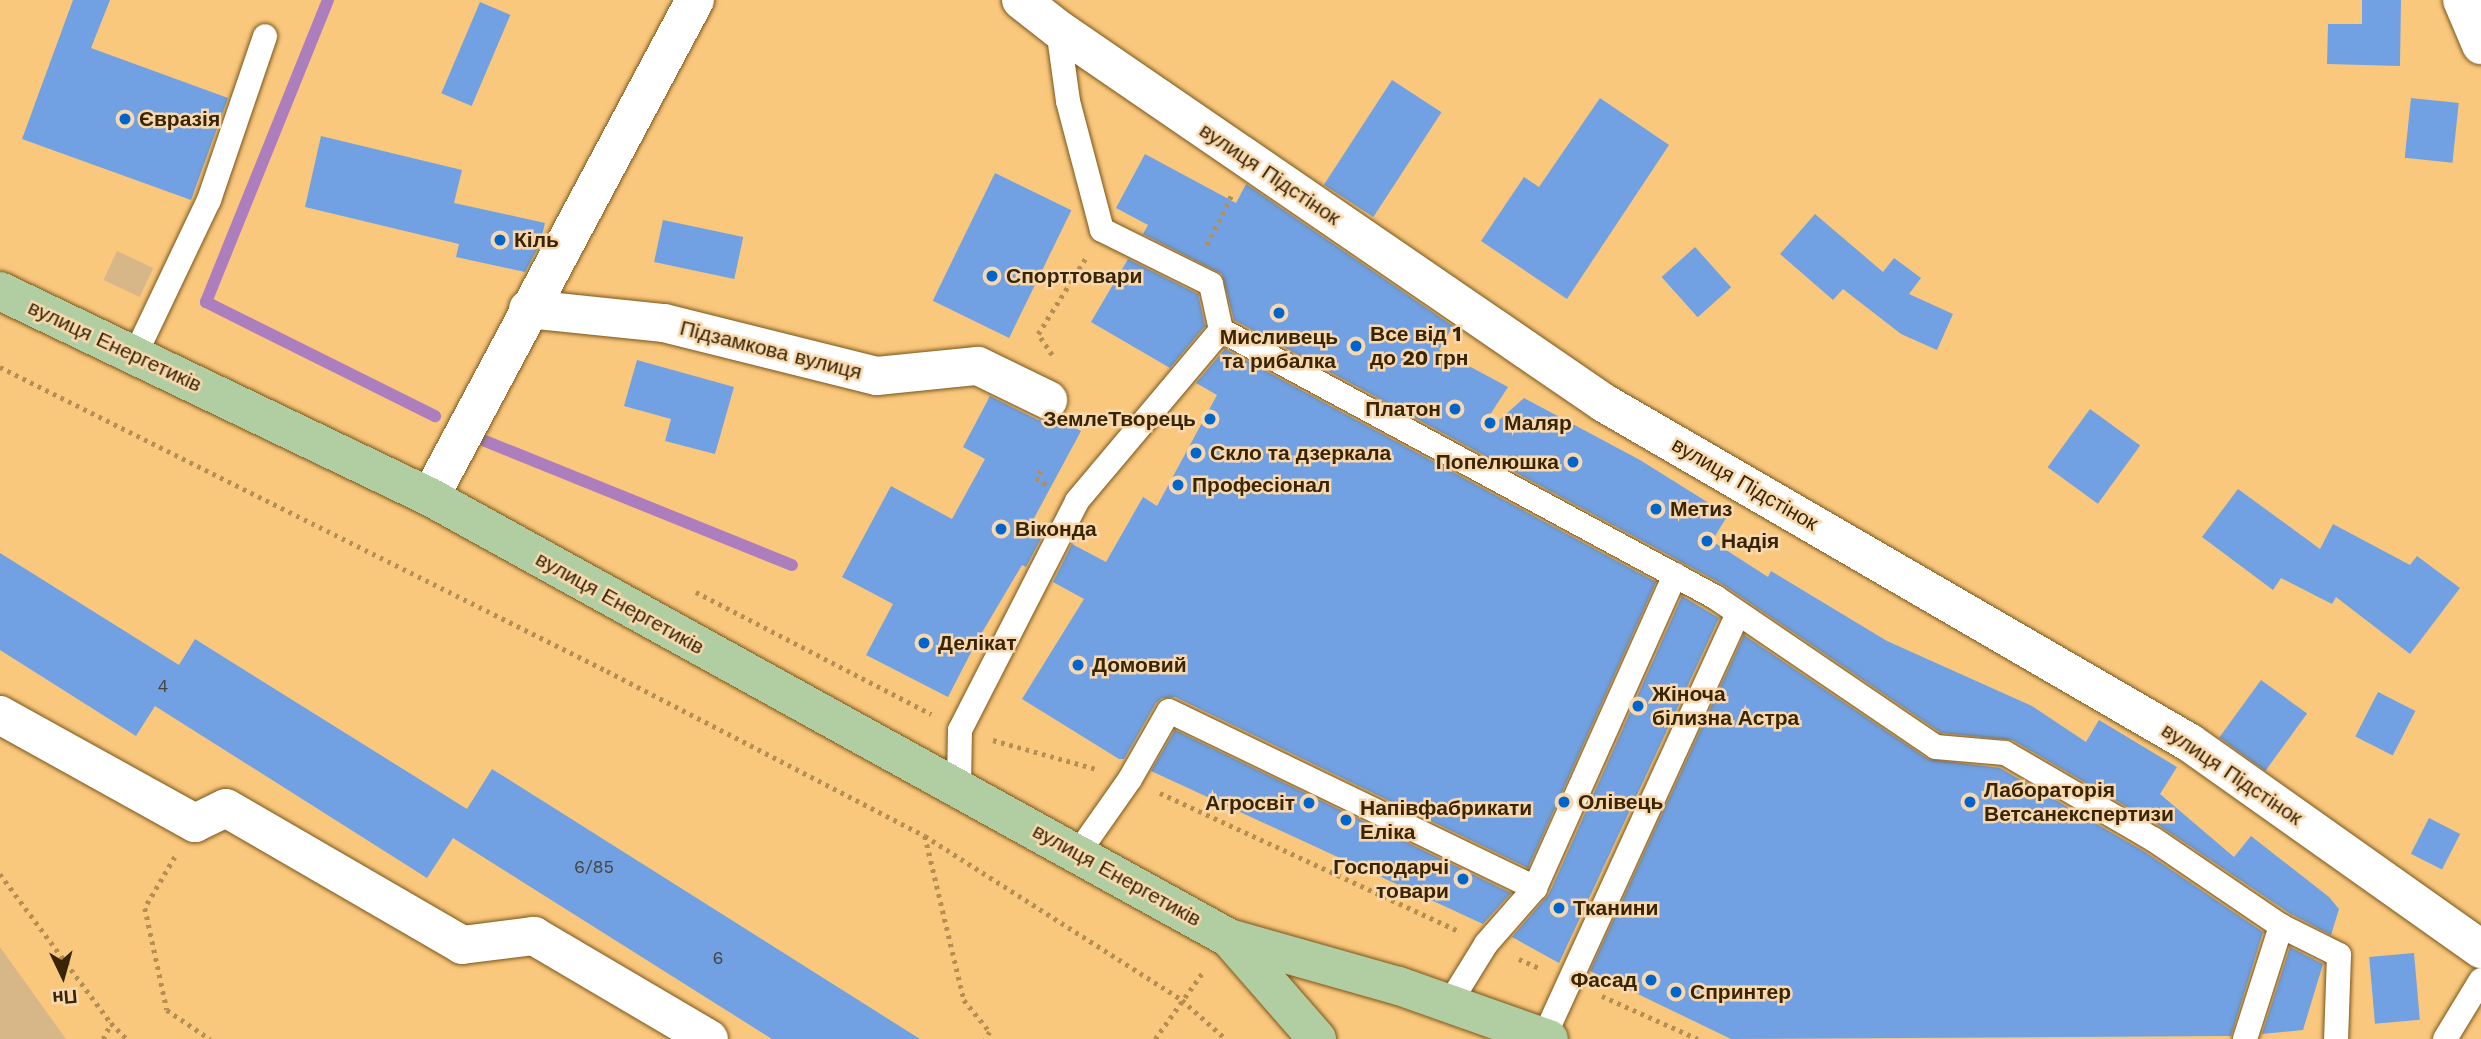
<!DOCTYPE html>
<html>
<head>
<meta charset="utf-8">
<style>
	body { margin:0 }
	#map { position:relative; width:2481px; height:1039px; overflow:hidden; background:#fac87d; font-family:"Work Sans",sans-serif }
	div>[style] { position:absolute }
	.green>* { inset:0; background:#d7b688; transform-origin:0 0 }
	.stream>* { height:12px; margin:-6px; padding:0 6px; transform-origin:6px; border-radius:6px; background:#ac7ebe }
	.building>* { inset:0; background:#71a1e2; transform-origin:0 0 }
	.path>* { height:4.5px; margin-top:-2.25px; transform-origin:0; background:repeating-linear-gradient(90deg,#b58e52 0 3.5px,transparent 0 8.5px) }
	.roads { filter:drop-shadow(0 0 2px #79551a) drop-shadow(0 0 2px #79551a) }
	.lane>* { height:24px; margin:-12px; padding:0 12px; transform-origin:12px; border-radius:12px; background:#fff }
	.street>* { height:38px; margin:-19px; padding:0 19px; transform-origin:19px; border-radius:19px; background:#fff }
	.primary>* { height:38px; margin:-19px; padding:0 19px; transform-origin:19px; border-radius:19px; background:#b0cea2 }
	.dots>* { width:19px; height:19px; translate:-50% -50%; box-sizing:border-box; border:4px solid #f8d9af; border-radius:50% }
	span { translate:-50% -50%; white-space:nowrap; text-align:center; line-height:1.15; -webkit-text-stroke:5px #f8d9af; paint-order:stroke }
	.number-label { font-size:18px; color:#47443c }
	.number-label span { -webkit-text-stroke-width:0 }
	.poi-label { font-size:21px; color:#392505; font-weight:700 }
	.left { translate:0 -50%; text-align:left }
	.right { translate:-100% -50%; text-align:right }
	.street-label { font-size:21px; color:#392505 }
	.north { position:absolute; left:28px; top:941px; width:70px; height:70px; -webkit-text-stroke:5px #f8d9af; paint-order:stroke; rotate:175deg; font-size:19px; font-weight:700; line-height:28px; text-align:center; color:#392505 }
	.north::after { content:''; display:block; margin:auto; width:24px; height:32px; background:#392505; clip-path:polygon(50% 0,100% 100%,50% 72%,0 100%) }
</style>
</head>
<body>
<div id="map">
	<div class="green">
		<div style="left:117px;top:251px;width:40px;height:32px;rotate:25deg"></div>
		<div style="clip-path:polygon(0 947px,66px 1039px,0 1039px)"></div>
	</div>
	<div class="stream">
		<div style="left:328px;top:0;width:326px;rotate:112deg"></div>
		<div style="left:206px;top:302px;width:256px;rotate:26.5deg"></div>
		<div style="left:485px;top:441px;width:331px;rotate:22deg"></div>
	</div>
	<div class="building">
		<div style="clip-path:polygon(73px 0,110px 0,91px 48px,228px 98px,191px 200px,22px 139px)"></div>
		<div style="clip-path:polygon(2362px 0,2401px 0,2400px 66px,2327px 64px,2328px 24px,2362px 24px)"></div>
		<div style="left:480px;top:2px;width:33px;height:99px;rotate:23deg"></div>
		<div style="left:1392px;top:80px;width:59px;height:125px;rotate:33deg"></div>
		<div style="clip-path:polygon(1600px 98px,1669px 145px,1567px 299px,1481px 241px,1524px 177px,1539px 187px)"></div>
		<div style="left:2411px;top:98px;width:48px;height:60px;rotate:6deg"></div>
		<div style="clip-path:polygon(321px 136px,462px 170px,454px 203px,545px 223px,540px 244px,525px 272px,456px 257px,459px 244px,305px 207px)"></div>
		<div style="clip-path:polygon(1145px 154px,1236px 203px,1246px 184px,1453px 326px,1439px 350px,1508px 387px,1482px 427px,1487px 431px,1524px 398px,1640px 460px,1728px 515px,1712px 541px,1768px 577px,1771px 571px,1887px 641px,2032px 706px,2086px 742px,2099px 720px,2177px 767px,2160px 794px,2234px 857px,2251px 836px,2329px 897px,2339px 909px,2331px 935px,2289px 913px,2160px 826px,2012px 740px,1941px 733px,1722px 584px,1234px 320px,1222px 274px,1143px 234px,1148px 225px,1116px 208px)"></div>
		<div style="left:995px;top:173px;width:85px;height:142px;rotate:26deg"></div>
		<div style="clip-path:polygon(1815px 214px,1883px 272px,1894px 258px,1921px 278px,1909px 294px,1953px 314px,1937px 350px,1901px 334px,1843px 289px,1833px 300px,1780px 254px)"></div>
		<div style="left:663px;top:220px;width:82px;height:43px;rotate:12deg"></div>
		<div style="left:1695px;top:247px;width:54px;height:45px;rotate:48deg"></div>
		<div style="clip-path:polygon(1128px 259px,1198px 294px,1205px 326px,1170px 368px,1091px 322px)"></div>
		<div style="clip-path:polygon(1225px 349px,1656px 582px,1528px 868px,1175px 697px,1162px 698px,1156px 703px,1124px 759px,1119px 759px,1022px 699px,1084px 599px,1053px 582px,1072px 544px,1106px 562px,1143px 497px,1157px 506px,1217px 395px,1196px 383px)"></div>
		<div style="clip-path:polygon(637px 360px,734px 387px,715px 454px,665px 441px,671px 419px,624px 406px)"></div>
		<div style="clip-path:polygon(990px 396px,1038px 420px,1049px 422px,1058px 419px,1081px 431px,1032px 522px,1046px 529px,1026px 567px,1022px 565px,977px 641px,948px 697px,866px 655px,893px 604px,842px 577px,891px 486px,952px 519px,985px 459px,963px 447px)"></div>
		<div style="left:2090px;top:409px;width:62px;height:72px;rotate:36deg"></div>
		<div style="clip-path:polygon(2238px 489px,2320px 549px,2333px 524px,2410px 565px,2417px 556px,2460px 588px,2410px 654px,2336px 597px,2332px 604px,2281px 578px,2273px 590px,2202px 537px)"></div>
		<div style="clip-path:polygon(0 553px,179px 665px,195px 639px,467px 809px,492px 769px,920px 1039px,772px 1039px,453px 838px,427px 878px,155px 706px,136px 736px,0 650px)"></div>
		<div style="clip-path:polygon(1682px 596px,1719px 618px,1559px 963px,1512px 937px,1549px 894px)"></div>
		<div style="clip-path:polygon(1744px 635px,1928px 759px,2000px 768px,2145px 852px,2263px 932px,2231px 1036px,1731px 1039px,1590px 971px)"></div>
		<div style="left:2261px;top:680px;width:57px;height:71px;rotate:36deg"></div>
		<div style="left:2378px;top:692px;width:42px;height:50px;rotate:27deg"></div>
		<div style="clip-path:polygon(1175px 730px,1511px 893px,1483px 924px,1151px 771px)"></div>
		<div style="left:2429px;top:818px;width:35px;height:40px;rotate:27deg"></div>
		<div style="clip-path:polygon(2290px 947px,2323px 964px,2303px 1030px,2262px 1034px)"></div>
		<div style="left:2414px;top:953px;width:67px;height:45px;rotate:85deg"></div>
	</div>
	<div class="path">
		<div style="left:1207px;top:245px;width:55px;rotate:-63.9deg"></div>
		<div style="left:1052px;top:355px;width:25px;rotate:-124deg"></div>
		<div style="left:1038px;top:334px;width:89px;rotate:-57.9deg"></div>
		<div style="left:0;top:367px;width:679px;rotate:26.6deg"></div>
		<div style="left:607px;top:671px;width:358px;rotate:27.4deg"></div>
		<div style="left:925px;top:836px;width:305px;rotate:32.5deg"></div>
		<div style="left:1182px;top:1000px;width:59px;rotate:41.6deg"></div>
		<div style="left:1041px;top:471px;width:9px;rotate:126deg"></div>
		<div style="left:1036px;top:478px;width:14px;rotate:30deg"></div>
		<div style="left:696px;top:592px;width:265px;rotate:27.4deg"></div>
		<div style="left:993px;top:740px;width:107px;rotate:15.7deg"></div>
		<div style="left:1160px;top:793px;width:327px;rotate:24.8deg"></div>
		<div style="left:925px;top:836px;width:169px;rotate:76.6deg"></div>
		<div style="left:964px;top:1000px;width:41px;rotate:50.9deg"></div>
		<div style="left:990px;top:1032px;width:9px;rotate:126deg"></div>
		<div style="left:175px;top:857px;width:59px;rotate:120.5deg"></div>
		<div style="left:145px;top:908px;width:104px;rotate:77.8deg"></div>
		<div style="left:167px;top:1010px;width:52px;rotate:34deg"></div>
		<div style="left:0;top:874px;width:186px;rotate:53.3deg"></div>
		<div style="left:111px;top:1023px;width:23px;rotate:45deg"></div>
		<div style="left:1519px;top:959px;width:22px;rotate:24deg"></div>
		<div style="left:1602px;top:996px;width:105px;rotate:24.1deg"></div>
		<div style="left:103px;top:1039px;width:18px;rotate:-63deg"></div>
		<div style="left:1155px;top:1039px;width:82px;rotate:-54.4deg"></div>
	</div>
	<div class="roads">
		<div class="lane">
			<div style="left:1221px;top:330px;width:562px;rotate:28.39deg"></div>
			<div style="left:1715px;top:597px;width:267px;rotate:34.2deg"></div>
			<div style="left:1936px;top:747px;width:69px;rotate:5deg"></div>
			<div style="left:2005px;top:753px;width:171px;rotate:30.2deg"></div>
			<div style="left:2153px;top:839px;width:155px;rotate:34.2deg"></div>
			<div style="left:135px;top:355px;width:172px;rotate:-64.5deg"></div>
			<div style="left:209px;top:200px;width:173px;rotate:-71.1deg"></div>
			<div style="left:959px;top:786px;width:56px;rotate:-89deg"></div>
			<div style="left:960px;top:730px;width:257px;rotate:-62.9deg"></div>
			<div style="left:1077px;top:501px;width:224px;rotate:-49.9deg"></div>
			<div style="left:1221px;top:330px;width:47px;rotate:-102.3deg"></div>
			<div style="left:1211px;top:284px;width:122px;rotate:-153.6deg"></div>
			<div style="left:1102px;top:230px;width:133px;rotate:-104.8deg"></div>
			<div style="left:1068px;top:101px;width:73px;rotate:-97.9deg"></div>
			<div style="left:1078px;top:853px;width:90px;rotate:-54.9deg"></div>
			<div style="left:1130px;top:779px;width:78px;rotate:-60.2deg"></div>
			<div style="left:1169px;top:711px;width:407px;rotate:25.8deg"></div>
			<div style="left:1535px;top:888px;width:343px;rotate:-65.9deg"></div>
			<div style="left:1449px;top:1004px;width:70px;rotate:-58.3deg"></div>
			<div style="left:1486px;top:944px;width:74px;rotate:-48.8deg"></div>
			<div style="left:1544px;top:1037px;width:466px;rotate:-65.4deg"></div>
			<div style="left:2245px;top:1039px;width:119px;rotate:-72.3deg"></div>
			<div style="left:2281px;top:926px;width:65px;rotate:26.6deg"></div>
			<div style="left:2339px;top:955px;width:84px;rotate:92deg"></div>
			<div style="left:2445px;top:1039px;width:69px;rotate:-58.6deg"></div>
		</div>
		<div class="street">
			<div style="left:1021px;top:0;width:47px;rotate:38.1deg"></div>
			<div style="left:1058px;top:29px;width:662px;rotate:34.41deg"></div>
			<div style="left:1604px;top:403px;width:677px;rotate:30.12deg"></div>
			<div style="left:2190px;top:743px;width:357px;rotate:35.3deg"></div>
			<div style="left:2462px;top:0;width:49px;rotate:67.1deg"></div>
			<div style="left:528px;top:309px;width:137px;rotate:5.9deg"></div>
			<div style="left:664px;top:323px;width:219px;rotate:14deg"></div>
			<div style="left:877px;top:376px;width:101px;rotate:-5.7deg"></div>
			<div style="left:978px;top:366px;width:78px;rotate:25.9deg"></div>
			<div style="left:430px;top:497px;width:563px;rotate:-61.93deg"></div>
			<div style="left:0;top:715px;width:223px;rotate:29deg"></div>
			<div style="left:195px;top:823px;width:34px;rotate:-26deg"></div>
			<div style="left:226px;top:808px;width:273px;rotate:30.1deg"></div>
			<div style="left:462px;top:945px;width:73px;rotate:-7.1deg"></div>
			<div style="left:534px;top:936px;width:203px;rotate:30.5deg"></div>
		</div>
		<div class="primary">
			<div style="left:0;top:291px;width:477px;rotate:25.6deg"></div>
			<div style="left:430px;top:497px;width:913px;rotate:28.9deg"></div>
			<div style="left:1229px;top:938px;width:177px;rotate:15.8deg"></div>
			<div style="left:1399px;top:986px;width:159px;rotate:19.5deg"></div>
			<div style="left:1229px;top:938px;width:134px;rotate:48.9deg"></div>
		</div>
	</div>
	<div class="dots">
		<div style="left:125px;top:119px;background:#0064cd"></div>
		<div style="left:500px;top:240px;background:#0064cd"></div>
		<div style="left:992px;top:276px;background:#0064cd"></div>
		<div style="left:1279px;top:313px;background:#0064cd"></div>
		<div style="left:1356px;top:346px;background:#0064cd"></div>
		<div style="left:1455px;top:409px;background:#0064cd"></div>
		<div style="left:1210px;top:419px;background:#0064cd"></div>
		<div style="left:1490px;top:423px;background:#0064cd"></div>
		<div style="left:1196px;top:453px;background:#0064cd"></div>
		<div style="left:1573px;top:462px;background:#0064cd"></div>
		<div style="left:1178px;top:485px;background:#0064cd"></div>
		<div style="left:1656px;top:509px;background:#0064cd"></div>
		<div style="left:1001px;top:529px;background:#0064cd"></div>
		<div style="left:1707px;top:541px;background:#0064cd"></div>
		<div style="left:924px;top:643px;background:#0064cd"></div>
		<div style="left:1078px;top:665px;background:#0064cd"></div>
		<div style="left:1638px;top:706px;background:#0064cd"></div>
		<div style="left:1564px;top:802px;background:#0064cd"></div>
		<div style="left:1970px;top:802px;background:#0064cd"></div>
		<div style="left:1309px;top:803px;background:#0064cd"></div>
		<div style="left:1346px;top:820px;background:#0064cd"></div>
		<div style="left:1463px;top:879px;background:#0064cd"></div>
		<div style="left:1559px;top:908px;background:#0064cd"></div>
		<div style="left:1651px;top:980px;background:#0064cd"></div>
		<div style="left:1676px;top:992px;background:#0064cd"></div>
	</div>
	<div class="number-label">
		<span style="left:163px;top:686px">4</span>
		<span style="left:594px;top:867px">6/85</span>
		<span style="left:718px;top:958px">6</span>
	</div>
	<div class="poi-label">
		<span class="left" style="left:139px;top:119px">Євразія</span>
		<span class="left" style="left:514px;top:240px">Кіль</span>
		<span class="left" style="left:1006px;top:276px">Спорттовари</span>
		<span class="left" style="left:1370px;top:346px">Все від 1<br>до 20 грн</span>
		<span style="left:1279px;top:349px">Мисливець<br>та рибалка</span>
		<span class="right" style="left:1441px;top:409px">Платон</span>
		<span class="right" style="left:1196px;top:419px">ЗемлеТворець</span>
		<span class="left" style="left:1504px;top:423px">Маляр</span>
		<span class="left" style="left:1210px;top:453px">Скло та дзеркала</span>
		<span class="right" style="left:1559px;top:462px">Попелюшка</span>
		<span class="left" style="left:1192px;top:485px">Професіонал</span>
		<span class="left" style="left:1670px;top:509px">Метиз</span>
		<span class="left" style="left:1015px;top:529px">Віконда</span>
		<span class="left" style="left:1721px;top:541px">Надія</span>
		<span class="left" style="left:938px;top:643px">Делікат</span>
		<span class="left" style="left:1092px;top:665px">Домовий</span>
		<span class="left" style="left:1652px;top:706px">Жіноча<br>білизна Астра</span>
		<span class="left" style="left:1984px;top:802px">Лабораторія<br>Ветсанекспертизи</span>
		<span class="left" style="left:1578px;top:802px">Олівець</span>
		<span class="right" style="left:1295px;top:803px">Агросвіт</span>
		<span class="left" style="left:1360px;top:820px">Напівфабрикати<br>Еліка</span>
		<span class="right" style="left:1449px;top:879px">Господарчі<br>товари</span>
		<span class="left" style="left:1573px;top:908px">Тканини</span>
		<span class="right" style="left:1637px;top:980px">Фасад</span>
		<span class="left" style="left:1690px;top:992px">Спринтер</span>
	</div>
	<div class="street-label">
		<span style="left:1270px;top:174px;rotate:34deg">вулиця Підстінок</span>
		<span style="left:115px;top:346px;rotate:25deg">вулиця Енергетиків</span>
		<span style="left:771px;top:350px;rotate:14deg">Підзамкова вулиця</span>
		<span style="left:1745px;top:484px;rotate:30deg">вулиця Підстінок</span>
		<span style="left:620px;top:603px;rotate:29deg">вулиця Енергетиків</span>
		<span style="left:2232px;top:774px;rotate:34deg">вулиця Підстінок</span>
		<span style="left:1117px;top:875px;rotate:29deg">вулиця Енергетиків</span>
	</div>
	<div class="north">Пн</div>
</div>
</body>
</html>
